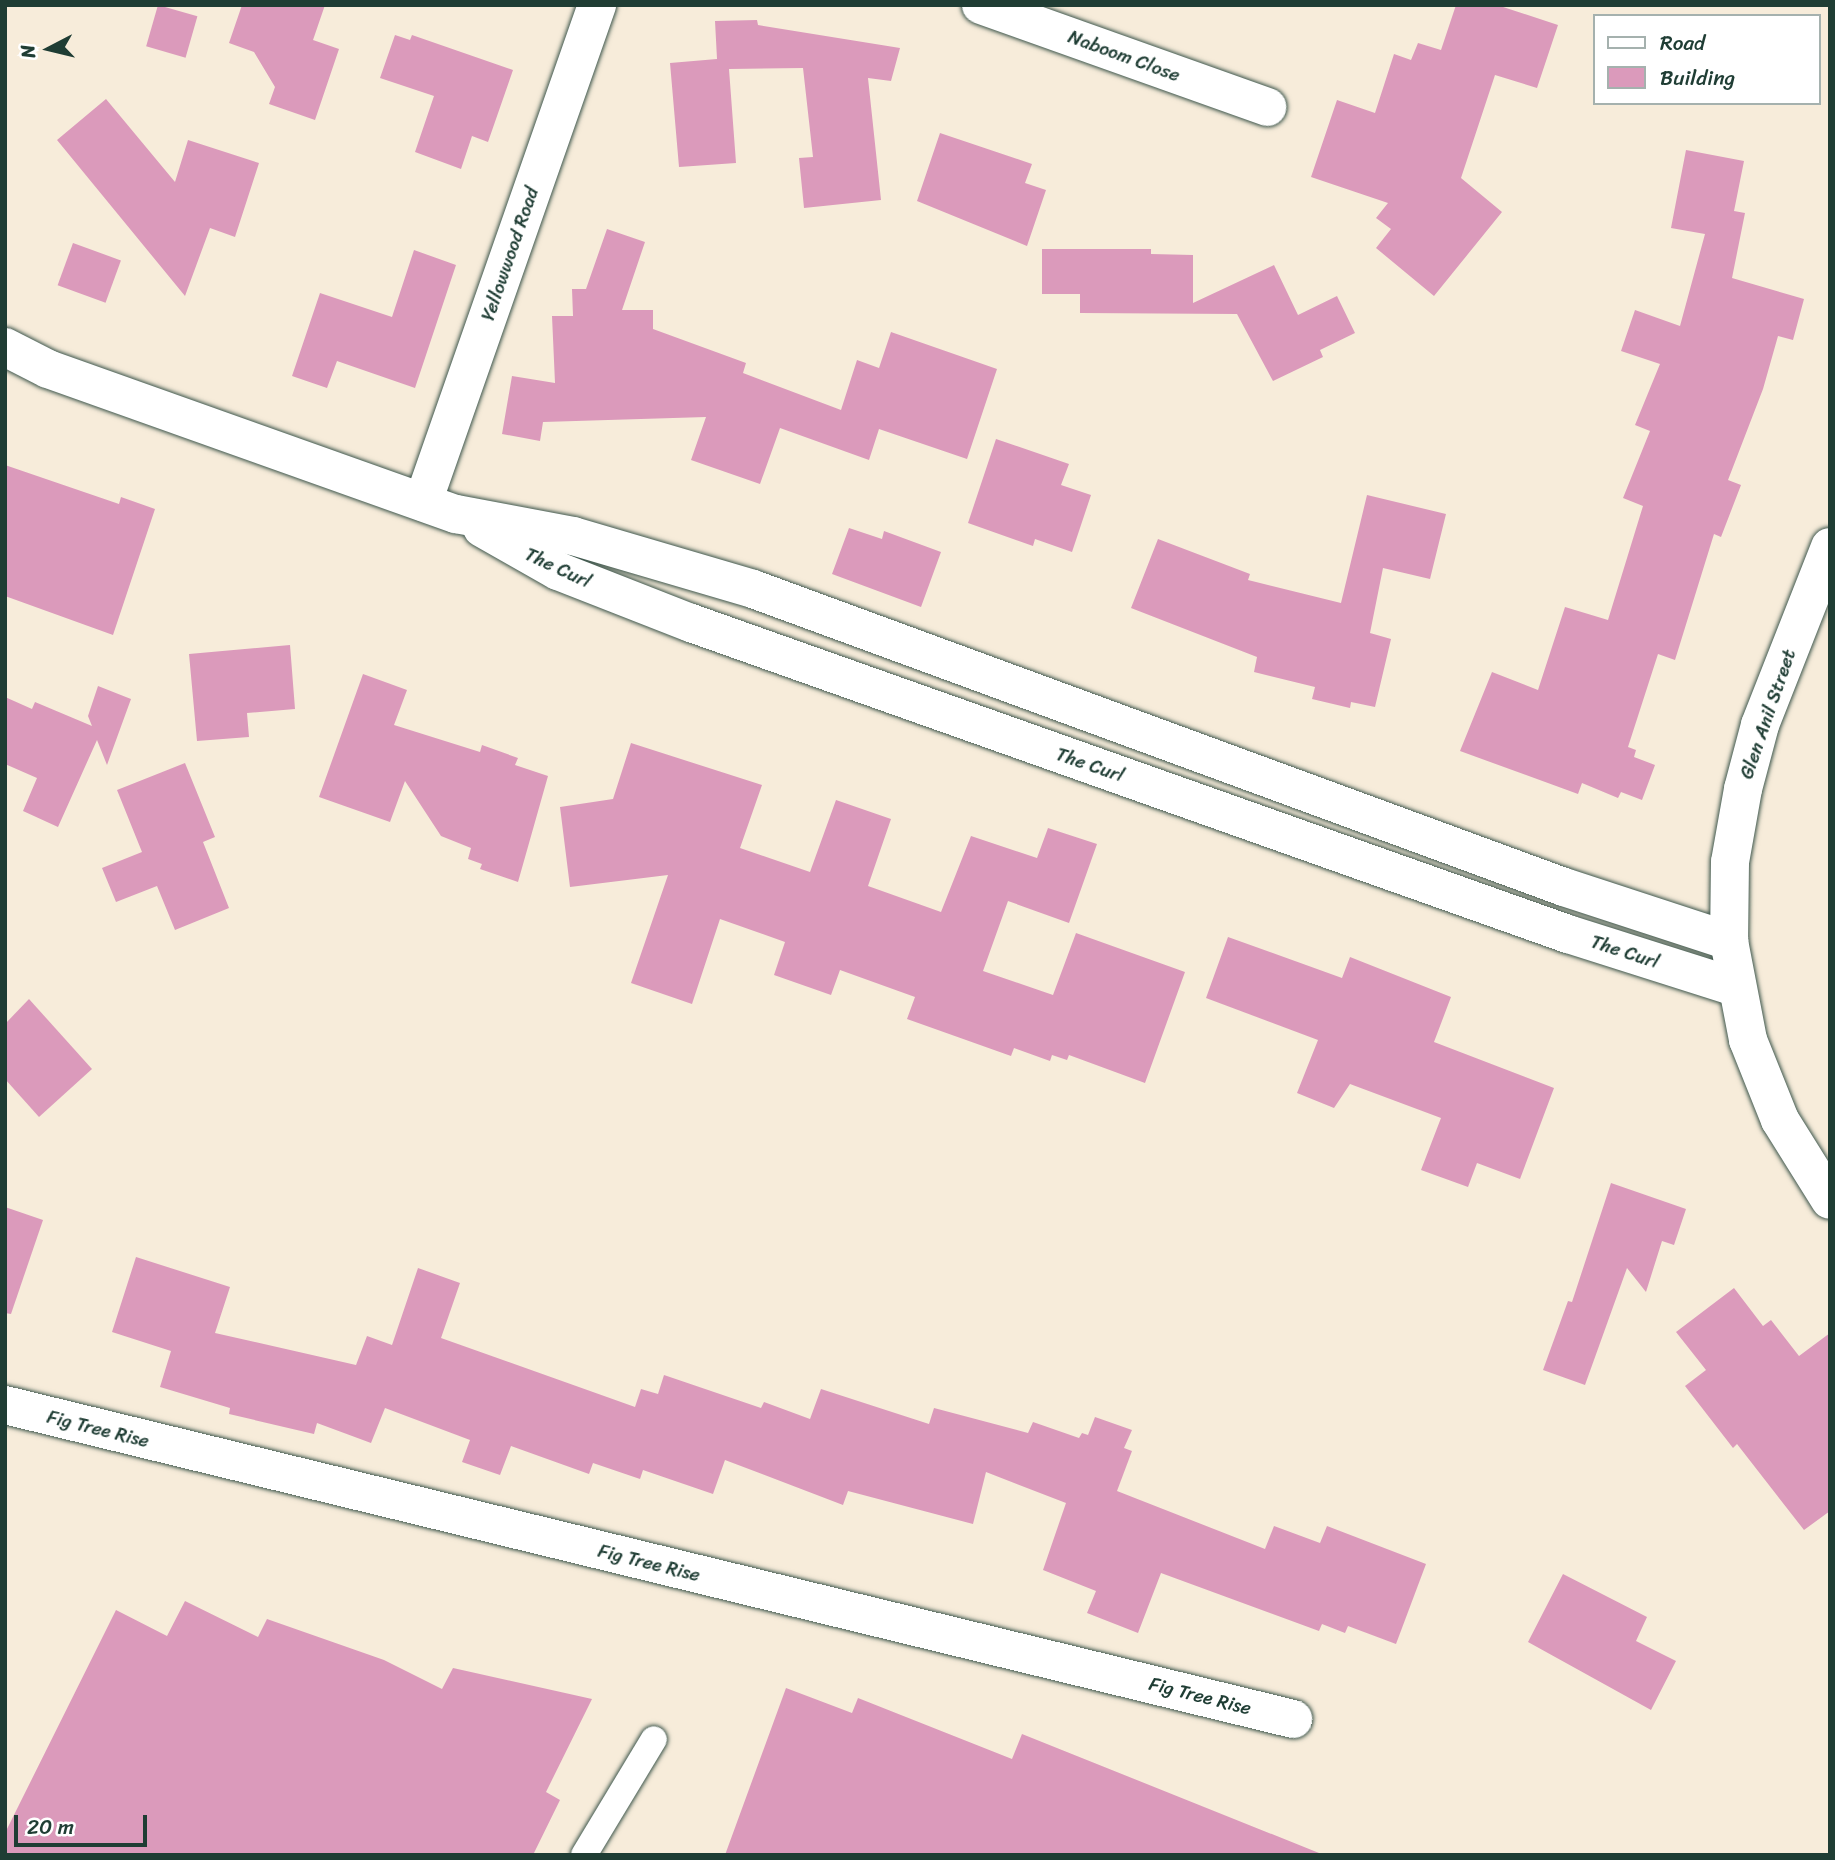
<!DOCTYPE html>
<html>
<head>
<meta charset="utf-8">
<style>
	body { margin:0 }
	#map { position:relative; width:1835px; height:1860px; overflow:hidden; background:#f7ecda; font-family:Sriracha,sans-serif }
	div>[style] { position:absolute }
	.building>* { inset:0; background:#db9abb; transform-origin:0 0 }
	.roads { filter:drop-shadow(0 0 2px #3f574d) drop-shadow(0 0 2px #3f574d) }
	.lane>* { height:26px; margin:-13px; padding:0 13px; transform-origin:13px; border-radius:13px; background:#fff }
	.street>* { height:38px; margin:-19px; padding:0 19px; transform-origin:19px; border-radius:19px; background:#fff }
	span { translate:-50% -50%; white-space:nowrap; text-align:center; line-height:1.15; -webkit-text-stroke:7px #fff; paint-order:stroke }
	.street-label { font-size:19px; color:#1f3d34 }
	.frame { position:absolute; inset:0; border:7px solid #1f3d34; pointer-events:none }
	.legend { position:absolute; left:1593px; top:14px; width:228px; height:91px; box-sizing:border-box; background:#fff; border:2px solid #a5b1ae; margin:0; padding:9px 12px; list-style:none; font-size:21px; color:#1f3d34 }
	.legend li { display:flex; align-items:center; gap:14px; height:35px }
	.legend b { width:35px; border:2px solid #a5b1ae }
	.north { position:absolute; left:14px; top:14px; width:70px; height:70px; -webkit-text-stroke:5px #fff; paint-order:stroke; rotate:263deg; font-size:19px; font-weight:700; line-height:28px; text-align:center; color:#1f3d34 }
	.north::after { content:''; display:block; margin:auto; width:24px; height:32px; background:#1f3d34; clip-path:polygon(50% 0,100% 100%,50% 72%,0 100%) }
	.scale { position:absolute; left:14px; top:1815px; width:133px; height:32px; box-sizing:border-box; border:4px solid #1f3d34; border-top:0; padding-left:9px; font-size:21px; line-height:24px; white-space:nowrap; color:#1f3d34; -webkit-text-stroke:5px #fff; paint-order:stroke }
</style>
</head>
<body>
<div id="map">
	<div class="building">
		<div style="left:158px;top:5px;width:41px;height:43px;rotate:16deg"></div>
		<div style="clip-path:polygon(242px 5px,325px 5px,313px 40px,339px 49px,315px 120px,269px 104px,275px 87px,254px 52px,229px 43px)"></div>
		<div style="clip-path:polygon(1456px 5px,1497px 5px,1558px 25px,1537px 88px,1495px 75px,1461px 178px,1502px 212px,1434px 296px,1376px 248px,1391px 229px,1376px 218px,1388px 203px,1311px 177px,1337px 100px,1375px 113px,1394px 54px,1411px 60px,1418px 43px,1441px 50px)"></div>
		<div style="clip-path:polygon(757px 20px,758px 25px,900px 48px,891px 81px,868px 78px,881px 200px,804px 208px,799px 158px,813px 157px,803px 68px,729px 69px,736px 163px,679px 167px,670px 63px,717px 59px,715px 21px)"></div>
		<div style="clip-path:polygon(395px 35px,410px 40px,412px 35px,513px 70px,488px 142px,472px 136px,461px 169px,415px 152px,434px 96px,380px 78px)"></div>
		<div style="clip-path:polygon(106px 99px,175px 182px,188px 140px,259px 163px,235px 237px,210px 228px,185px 296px,57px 140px)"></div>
		<div style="clip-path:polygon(940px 133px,1032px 164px,1025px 183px,1046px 190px,1027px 246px,917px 201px)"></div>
		<div style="clip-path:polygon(1686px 150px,1744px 161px,1734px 211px,1745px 213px,1732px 278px,1804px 299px,1793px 340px,1778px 336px,1763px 389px,1728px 480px,1741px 485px,1721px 537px,1714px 534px,1675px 660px,1658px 654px,1628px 747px,1636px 750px,1634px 757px,1655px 765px,1642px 800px,1621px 792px,1618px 798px,1582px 783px,1578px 794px,1460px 751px,1492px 672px,1538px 690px,1565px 607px,1608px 620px,1643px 506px,1623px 498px,1650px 431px,1635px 425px,1660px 364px,1621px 351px,1635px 310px,1680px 326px,1705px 234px,1671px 228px)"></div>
		<div style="clip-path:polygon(607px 229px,645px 242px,622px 310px,653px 310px,653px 329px,746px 363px,743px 373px,841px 410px,857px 360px,879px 368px,891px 332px,997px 369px,967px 459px,879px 429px,869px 460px,780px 428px,760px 484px,691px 460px,706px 417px,543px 422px,540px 441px,502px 434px,512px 376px,555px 383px,552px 316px,573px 316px,572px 289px,586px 289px)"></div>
		<div style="left:73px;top:243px;width:51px;height:45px;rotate:20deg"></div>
		<div style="clip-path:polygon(1042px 249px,1151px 249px,1151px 254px,1193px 255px,1193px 303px,1274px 265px,1298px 315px,1337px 296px,1355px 333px,1320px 350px,1323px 357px,1273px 381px,1237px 314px,1080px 313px,1080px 294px,1042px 294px)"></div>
		<div style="clip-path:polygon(414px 250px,456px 265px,415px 388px,337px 361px,327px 388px,292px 376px,320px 293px,392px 317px)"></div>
		<div style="clip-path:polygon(996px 439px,1069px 464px,1061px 485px,1091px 495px,1072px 552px,1035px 539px,1033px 546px,968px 523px)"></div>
		<div style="clip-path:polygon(5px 465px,119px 504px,121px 497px,155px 509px,113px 635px,5px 596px)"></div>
		<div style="clip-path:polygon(1367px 495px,1446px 514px,1430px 579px,1383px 568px,1370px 633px,1391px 639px,1375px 707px,1351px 702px,1350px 708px,1312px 699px,1315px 687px,1254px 672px,1257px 657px,1131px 608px,1158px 539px,1250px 574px,1248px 580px,1341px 603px)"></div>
		<div style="clip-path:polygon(849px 528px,882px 539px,884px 531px,941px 552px,921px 607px,832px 574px)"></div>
		<div style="clip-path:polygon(290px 645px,295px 709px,247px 713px,249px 737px,197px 741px,189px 654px)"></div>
		<div style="clip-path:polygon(363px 674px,407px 690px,394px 725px,480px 752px,482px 745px,518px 758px,515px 765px,548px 776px,518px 882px,480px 869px,482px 864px,468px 859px,471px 848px,441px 836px,405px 781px,390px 822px,319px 797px)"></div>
		<div style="clip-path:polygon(98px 686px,131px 699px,107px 765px,97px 740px,58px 827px,23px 811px,37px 778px,5px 764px,5px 697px,32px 709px,35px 702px,92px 726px,88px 716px)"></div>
		<div style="clip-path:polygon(631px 743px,762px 785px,740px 848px,810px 872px,836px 800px,891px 819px,868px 886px,941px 912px,971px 836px,1037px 858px,1048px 828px,1097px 844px,1069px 923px,1008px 901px,983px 971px,1053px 995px,1076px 933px,1185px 972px,1145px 1083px,1069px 1055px,1067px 1060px,1052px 1055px,1050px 1061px,1014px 1048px,1011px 1056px,907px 1019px,915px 997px,840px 970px,831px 995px,774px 975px,785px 942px,720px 919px,692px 1004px,631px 983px,668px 875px,570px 887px,560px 807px,613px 799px)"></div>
		<div style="clip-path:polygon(185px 763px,215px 837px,203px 842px,229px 908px,175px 930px,157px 886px,116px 902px,102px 868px,142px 852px,117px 790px)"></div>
		<div style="clip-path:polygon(1228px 937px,1342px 978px,1350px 957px,1451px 997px,1434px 1042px,1554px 1088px,1520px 1179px,1477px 1163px,1468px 1187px,1421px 1170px,1441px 1118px,1350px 1084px,1334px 1108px,1297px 1093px,1318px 1040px,1206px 998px)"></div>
		<div style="clip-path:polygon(29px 999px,92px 1069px,39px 1117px,5px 1079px,5px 1024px)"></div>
		<div style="clip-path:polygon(1611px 1183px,1686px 1209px,1674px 1245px,1662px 1241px,1646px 1292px,1627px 1268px,1585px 1385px,1543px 1370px,1568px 1301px,1572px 1302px)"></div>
		<div style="clip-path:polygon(5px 1207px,43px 1220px,11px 1314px,5px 1313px)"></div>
		<div style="clip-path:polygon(136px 1257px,230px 1287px,215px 1333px,356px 1365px,367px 1336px,392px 1345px,418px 1268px,460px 1283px,441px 1338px,635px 1407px,641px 1389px,658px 1394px,664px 1375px,761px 1408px,764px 1402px,810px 1419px,821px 1389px,929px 1424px,934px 1408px,1028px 1433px,1033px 1422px,1079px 1438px,1082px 1433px,1088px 1435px,1095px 1417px,1132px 1430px,1124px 1448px,1132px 1451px,1117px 1491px,1265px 1549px,1274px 1526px,1320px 1543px,1327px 1526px,1426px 1564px,1396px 1644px,1348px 1626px,1345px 1633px,1322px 1624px,1319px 1631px,1161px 1573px,1138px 1633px,1087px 1613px,1096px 1591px,1043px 1570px,1066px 1503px,986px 1472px,973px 1524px,848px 1491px,843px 1505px,725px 1460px,713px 1494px,643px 1470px,640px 1479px,593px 1463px,589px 1474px,511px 1446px,500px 1475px,462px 1462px,470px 1440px,385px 1408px,371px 1443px,317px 1423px,314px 1434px,229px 1414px,230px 1408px,160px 1387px,171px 1351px,112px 1332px)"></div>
		<div style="clip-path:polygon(1734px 1288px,1763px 1326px,1771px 1320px,1799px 1356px,1830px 1333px,1830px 1511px,1804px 1530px,1737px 1444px,1733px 1448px,1685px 1386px,1706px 1370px,1676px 1332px)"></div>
		<div style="clip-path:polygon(1563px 1574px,1647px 1617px,1636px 1641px,1676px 1661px,1651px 1710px,1528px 1642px)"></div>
		<div style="clip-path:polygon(185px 1601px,258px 1637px,267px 1619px,384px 1660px,442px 1689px,453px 1668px,592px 1699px,546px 1792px,560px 1800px,533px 1855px,5px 1855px,5px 1833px,116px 1610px,167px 1636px)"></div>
		<div style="clip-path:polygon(786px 1688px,852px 1713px,858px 1698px,1012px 1759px,1022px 1734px,1324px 1855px,725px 1855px)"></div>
	</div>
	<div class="roads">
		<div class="lane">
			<div style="left:584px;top:1855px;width:135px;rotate:-58.9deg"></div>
		</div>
		<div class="street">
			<div style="left:981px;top:5px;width:304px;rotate:19.6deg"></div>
			<div style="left:5px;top:347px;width:48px;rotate:27.1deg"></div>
			<div style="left:48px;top:369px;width:433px;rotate:19.6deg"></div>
			<div style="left:456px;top:514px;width:119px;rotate:10.6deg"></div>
			<div style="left:573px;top:536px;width:188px;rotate:16.4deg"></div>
			<div style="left:753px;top:589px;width:864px;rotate:20.18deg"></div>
			<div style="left:1564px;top:887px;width:174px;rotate:18.1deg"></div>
			<div style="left:423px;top:502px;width:527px;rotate:-70.7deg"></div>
			<div style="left:482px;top:528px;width:87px;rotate:29.5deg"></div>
			<div style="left:558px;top:571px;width:143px;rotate:21.4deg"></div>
			<div style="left:691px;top:623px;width:931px;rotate:19.53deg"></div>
			<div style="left:1568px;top:934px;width:175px;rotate:17.6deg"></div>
			<div style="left:1830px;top:547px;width:191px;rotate:111.5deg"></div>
			<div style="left:1760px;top:725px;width:66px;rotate:104.9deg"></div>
			<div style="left:1743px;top:789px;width:74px;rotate:100.1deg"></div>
			<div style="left:1730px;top:862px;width:79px;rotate:90.7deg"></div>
			<div style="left:1729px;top:941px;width:101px;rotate:79.1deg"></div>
			<div style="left:1748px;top:1040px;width:86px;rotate:68.2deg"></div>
			<div style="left:1780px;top:1120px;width:94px;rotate:58deg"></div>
			<div style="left:5px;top:1405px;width:1326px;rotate:13.7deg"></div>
		</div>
	</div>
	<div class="street-label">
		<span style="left:1124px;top:56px;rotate:20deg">Naboom Close</span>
		<span style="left:510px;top:254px;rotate:-71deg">Yellowwood Road</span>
		<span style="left:558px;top:568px;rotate:25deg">The Curl</span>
		<span style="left:1768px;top:714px;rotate:-71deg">Glen Anil Street</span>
		<span style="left:1090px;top:765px;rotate:19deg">The Curl</span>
		<span style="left:1625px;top:952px;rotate:18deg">The Curl</span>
		<span style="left:98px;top:1429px;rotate:14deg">Fig Tree Rise</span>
		<span style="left:649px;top:1563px;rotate:14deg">Fig Tree Rise</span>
		<span style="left:1200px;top:1696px;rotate:14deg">Fig Tree Rise</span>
	</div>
	<div class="frame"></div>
	<ul class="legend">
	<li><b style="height:9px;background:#fff"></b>Road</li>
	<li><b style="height:19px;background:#db9abb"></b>Building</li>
	</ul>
	<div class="north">N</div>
	<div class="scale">20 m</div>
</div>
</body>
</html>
